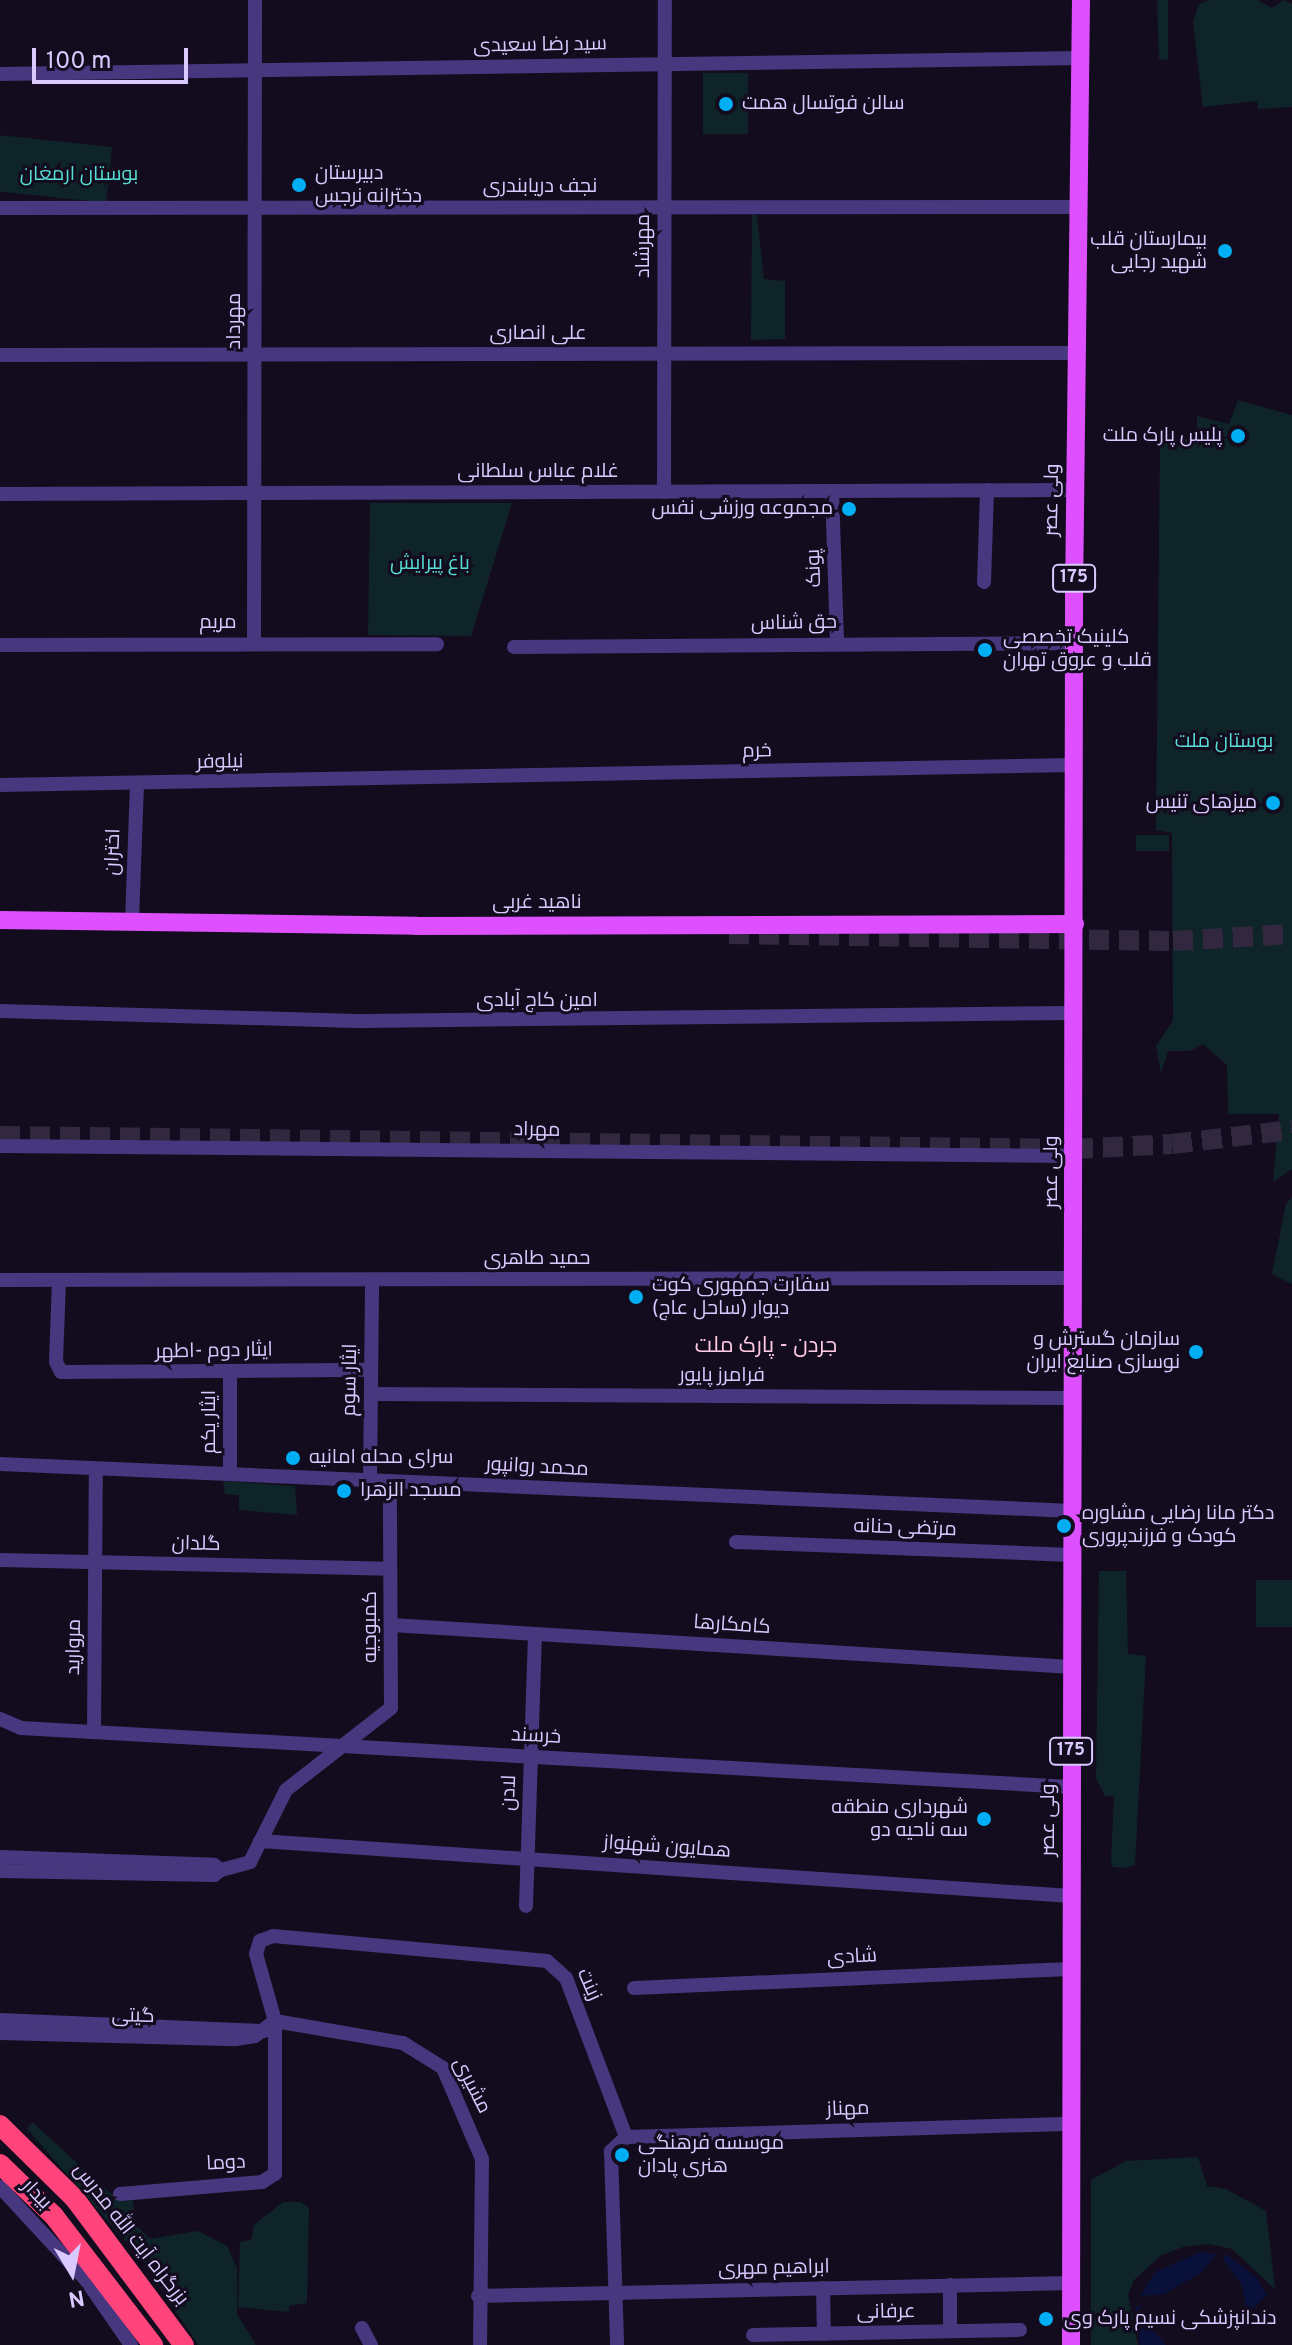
<!DOCTYPE html>
<html>
<head>
<meta charset="utf-8">
<style>
	body { margin:0 }
	#map { position:relative; width:1292px; height:2345px; overflow:hidden; background:#130c1e; font-family:Overpass,Cairo,sans-serif }
	div>[style] { position:absolute }
	.green>* { inset:0; background:#0f2428; transform-origin:0 0 }
	.water>* { inset:0; background:#09113b }
	.highway-tunnel>* { height:20px; margin-top:-10px; transform-origin:0; background:repeating-linear-gradient(90deg,#312840 0 20px,transparent 0 30px) }
	.minor>* { height:14px; margin:-7px; padding:0 7px; transform-origin:7px; border-radius:7px; background:#47377e }
	.major>* { height:18px; margin:-9px; padding:0 9px; transform-origin:9px; border-radius:9px; background:#de50ff }
	.highway>* { height:20px; margin:-10px; padding:0 10px; transform-origin:10px; border-radius:10px; background:#ff447b }
	.dots>* { width:22px; height:22px; translate:-50% -50%; box-sizing:border-box; border:4px solid #130c1e; border-radius:50% }
	span { translate:-50% -50%; white-space:nowrap; text-align:center; line-height:1.15; -webkit-text-stroke:6px #130c1e; paint-order:stroke }
	.shield-label span { padding:2px 6px; background:#130c1e; border:2px solid; border-radius:6px; -webkit-text-stroke-width:0 }
	.shield-label { font-size:18px; color:#dac9ff; font-weight:700 }
	.street-label { font-size:20px; color:#dac9ff }
	.poi-label { font-size:20px; color:#dac9ff }
	.left { translate:0 -50%; text-align:left }
	.right { translate:-100% -50%; text-align:right }
	.park-label { font-size:20px; color:#56ded6 }
	.neighbourhood-label { font-size:22px; color:#ffcbe2 }
	.north { position:absolute; left:32px; top:2233px; width:80px; height:80px; -webkit-text-stroke:6px #130c1e; paint-order:stroke; rotate:170deg; font-size:22px; font-weight:700; line-height:32px; text-align:center; color:#dac9ff }
	.north::after { content:''; display:block; margin:auto; width:28px; height:36px; background:#dac9ff; clip-path:polygon(50% 0,100% 100%,50% 72%,0 100%) }
	.scale { position:absolute; left:32px; top:48px; width:156px; height:36px; box-sizing:border-box; border:4px solid #dac9ff; border-top:0; padding-left:10px; font-size:24px; line-height:28px; white-space:nowrap; color:#dac9ff; -webkit-text-stroke:6px #130c1e; paint-order:stroke }
</style>
</head>
<body>
<div id="map">
	<div class="green">
		<div style="clip-path:polygon(1157px 0,1168px 0,1168px 60px,1159px 59px)"></div>
		<div style="clip-path:polygon(1210px 0,1257px 0,1272px 8px,1284px 0,1292px 4px,1292px 107px,1258px 109px,1257px 101px,1203px 107px,1193px 22px,1199px 4px)"></div>
		<div style="left:703px;top:73px;width:45px;height:61px"></div>
		<div style="left:112px;top:147px;width:56px;height:112px;rotate:96deg"></div>
		<div style="clip-path:polygon(752px 215px,757px 215px,764px 279px,785px 281px,785px 339px,751px 340px)"></div>
		<div style="clip-path:polygon(1238px 400px,1292px 415px,1292px 1169px,1273px 1182px,1279px 1114px,1228px 1114px,1227px 1065px,1203px 1044px,1190px 1051px,1168px 1051px,1161px 1073px,1156px 1046px,1173px 1021px,1172px 833px,1156px 830px,1160px 441px,1197px 439px,1197px 416px,1229px 424px)"></div>
		<div style="clip-path:polygon(370px 503px,512px 503px,471px 636px,368px 635px)"></div>
		<div style="left:1136px;top:835px;width:33px;height:16px"></div>
		<div style="clip-path:polygon(1292px 1197px,1292px 1284px,1272px 1274px,1286px 1204px)"></div>
		<div style="clip-path:polygon(223px 1481px,295px 1486px,297px 1515px,239px 1510px,239px 1495px,225px 1494px)"></div>
		<div style="clip-path:polygon(1099px 1571px,1126px 1571px,1128px 1654px,1146px 1656px,1135px 1865px,1124px 1868px,1113px 1867px,1111px 1861px,1114px 1796px,1105px 1796px,1096px 1778px)"></div>
		<div style="left:1256px;top:1580px;width:36px;height:47px"></div>
		<div style="clip-path:polygon(32px 2122px,117px 2199px,132px 2195px,136px 2225px,150px 2239px,198px 2231px,227px 2246px,237px 2268px,237px 2314px,256px 2345px,198px 2345px,143px 2261px,27px 2129px)"></div>
		<div style="clip-path:polygon(1198px 2157px,1207px 2186px,1226px 2189px,1266px 2211px,1275px 2289px,1232px 2249px,1208px 2244px,1183px 2247px,1160px 2256px,1134px 2280px,1128px 2295px,1138px 2345px,1091px 2345px,1091px 2180px,1126px 2161px)"></div>
		<div style="clip-path:polygon(283px 2202px,301px 2202px,309px 2208px,307px 2303px,289px 2306px,289px 2312px,238px 2307px,240px 2242px,251px 2240px,254px 2225px)"></div>
	</div>
	<div class="water">
		<div style="clip-path:polygon(1201px 2252px,1216px 2254px,1201px 2273px,1164px 2294px,1140px 2296px,1155px 2272px)"></div>
		<div style="clip-path:polygon(1226px 2254px,1256px 2277px,1267px 2295px,1248px 2314px,1241px 2283px,1223px 2260px)"></div>
		<div style="clip-path:polygon(1140px 2305px,1151px 2328px,1166px 2345px,1140px 2345px,1135px 2309px)"></div>
	</div>
	<div class="highway-tunnel">
		<div style="left:729px;top:934px;width:444px;rotate:0.9deg"></div>
		<div style="left:1173px;top:941px;width:119px;rotate:-3.4deg"></div>
		<div style="left:0;top:1136px;width:1073px;rotate:0.69deg"></div>
		<div style="left:1073px;top:1149px;width:99px;rotate:-2.9deg"></div>
		<div style="left:1172px;top:1144px;width:121px;rotate:-6.7deg"></div>
	</div>
	<div class="minor">
		<div style="left:0;top:74px;width:1081px;rotate:-0.85deg"></div>
		<div style="left:0;top:208px;width:1080px;rotate:-0.05deg"></div>
		<div style="left:0;top:355px;width:1076px;rotate:-0.11deg"></div>
		<div style="left:832px;top:491px;width:153px;rotate:88.1deg"></div>
		<div style="left:664px;top:492px;width:492px;rotate:-89.9deg"></div>
		<div style="left:0;top:494px;width:1075px;rotate:-0.21deg"></div>
		<div style="left:984px;top:582px;width:92px;rotate:-88.1deg"></div>
		<div style="left:254px;top:643px;width:643px;rotate:-89.91deg"></div>
		<div style="left:0;top:645px;width:437px;rotate:-0.1deg"></div>
		<div style="left:514px;top:647px;width:560px;rotate:-0.41deg"></div>
		<div style="left:0;top:785px;width:1075px;rotate:-1.07deg"></div>
		<div style="left:132px;top:921px;width:137px;rotate:-87.9deg"></div>
		<div style="left:0;top:1011px;width:364px;rotate:1.6deg"></div>
		<div style="left:364px;top:1021px;width:710px;rotate:-0.65deg"></div>
		<div style="left:0;top:1146px;width:1073px;rotate:0.53deg"></div>
		<div style="left:0;top:1280px;width:1074px;rotate:-0.11deg"></div>
		<div style="left:59px;top:1280px;width:82px;rotate:92.1deg"></div>
		<div style="left:56px;top:1362px;width:11px;rotate:63deg"></div>
		<div style="left:61px;top:1372px;width:310px;rotate:-0.4deg"></div>
		<div style="left:371px;top:1394px;width:702px;rotate:0.33deg"></div>
		<div style="left:0;top:1464px;width:1073px;rotate:2.51deg"></div>
		<div style="left:230px;top:1473px;width:102px;rotate:-90deg"></div>
		<div style="left:370px;top:1481px;width:201px;rotate:-89.4deg"></div>
		<div style="left:736px;top:1542px;width:336px;rotate:2.2deg"></div>
		<div style="left:0;top:1560px;width:390px;rotate:1.3deg"></div>
		<div style="left:391px;top:1625px;width:681px;rotate:3.53deg"></div>
		<div style="left:0;top:1719px;width:23px;rotate:23deg"></div>
		<div style="left:21px;top:1728px;width:1052px;rotate:3.22deg"></div>
		<div style="left:94px;top:1731px;width:262px;rotate:-89.6deg"></div>
		<div style="left:260px;top:1841px;width:813px;rotate:3.88deg"></div>
		<div style="left:0;top:1857px;width:214px;rotate:2.1deg"></div>
		<div style="left:214px;top:1865px;width:9px;rotate:36deg"></div>
		<div style="left:221px;top:1870px;width:30px;rotate:-15deg"></div>
		<div style="left:250px;top:1862px;width:80px;rotate:-63.4deg"></div>
		<div style="left:286px;top:1790px;width:133px;rotate:-38deg"></div>
		<div style="left:391px;top:1708px;width:227px;rotate:-90.3deg"></div>
		<div style="left:0;top:1871px;width:214px;rotate:1.1deg"></div>
		<div style="left:214px;top:1875px;width:9px;rotate:-36deg"></div>
		<div style="left:526px;top:1906px;width:272px;rotate:-88.1deg"></div>
		<div style="left:634px;top:1988px;width:437px;rotate:-2.5deg"></div>
		<div style="left:0;top:2020px;width:264px;rotate:2.4deg"></div>
		<div style="left:275px;top:2021px;width:130px;rotate:9.8deg"></div>
		<div style="left:403px;top:2043px;width:47px;rotate:32deg"></div>
		<div style="left:443px;top:2068px;width:99px;rotate:66.8deg"></div>
		<div style="left:482px;top:2159px;width:186px;rotate:90.6deg"></div>
		<div style="left:0;top:2033px;width:236px;rotate:1.5deg"></div>
		<div style="left:236px;top:2039px;width:19px;rotate:-9deg"></div>
		<div style="left:255px;top:2036px;width:25px;rotate:-37deg"></div>
		<div style="left:626px;top:2137px;width:445px;rotate:-1.7deg"></div>
		<div style="left:0;top:2187px;width:127px;rotate:47.2deg"></div>
		<div style="left:86px;top:2280px;width:79px;rotate:55.3deg"></div>
		<div style="left:120px;top:2194px;width:143px;rotate:-4.8deg"></div>
		<div style="left:262px;top:2182px;width:15px;rotate:-32deg"></div>
		<div style="left:275px;top:2174px;width:153px;rotate:-90deg"></div>
		<div style="left:275px;top:2021px;width:70px;rotate:-105.8deg"></div>
		<div style="left:256px;top:1954px;width:14px;rotate:-73deg"></div>
		<div style="left:260px;top:1941px;width:14px;rotate:-21deg"></div>
		<div style="left:273px;top:1936px;width:275px;rotate:5.2deg"></div>
		<div style="left:547px;top:1961px;width:25px;rotate:42deg"></div>
		<div style="left:566px;top:1978px;width:170px;rotate:69.3deg"></div>
		<div style="left:626px;top:2137px;width:21px;rotate:137deg"></div>
		<div style="left:611px;top:2151px;width:194px;rotate:88.2deg"></div>
		<div style="left:823px;top:2288px;width:46px;rotate:88.8deg"></div>
		<div style="left:478px;top:2296px;width:594px;rotate:-1.25deg"></div>
		<div style="left:362px;top:2328px;width:19px;rotate:62deg"></div>
		<div style="left:950px;top:2331px;width:46px;rotate:-90deg"></div>
		<div style="left:753px;top:2335px;width:267px;rotate:-1.1deg"></div>
	</div>
	<div class="major">
		<div style="left:0;top:920px;width:417px;rotate:0.8deg"></div>
		<div style="left:417px;top:926px;width:658px;rotate:-0.17deg"></div>
		<div style="left:1071px;top:2345px;width:1748px;rotate:-89.9deg"></div>
		<div style="left:1074px;top:597px;width:597px;rotate:-89.33deg"></div>
	</div>
	<div class="highway">
		<div style="left:0;top:2125px;width:105px;rotate:44.6deg"></div>
		<div style="left:75px;top:2199px;width:182px;rotate:53.3deg"></div>
		<div style="left:0;top:2164px;width:75px;rotate:43.9deg"></div>
		<div style="left:54px;top:2216px;width:163px;rotate:52.5deg"></div>
	</div>
	<div class="dots">
		<div style="left:726px;top:104px;background:#00aef4"></div>
		<div style="left:299px;top:185px;background:#00aef4"></div>
		<div style="left:1225px;top:251px;background:#00aef4"></div>
		<div style="left:1238px;top:436px;background:#00aef4"></div>
		<div style="left:849px;top:509px;background:#00aef4"></div>
		<div style="left:985px;top:650px;background:#00aef4"></div>
		<div style="left:1273px;top:803px;background:#00aef4"></div>
		<div style="left:636px;top:1297px;background:#00aef4"></div>
		<div style="left:1196px;top:1352px;background:#00aef4"></div>
		<div style="left:293px;top:1458px;background:#00aef4"></div>
		<div style="left:344px;top:1491px;background:#00aef4"></div>
		<div style="left:1064px;top:1526px;background:#00aef4"></div>
		<div style="left:984px;top:1819px;background:#00aef4"></div>
		<div style="left:622px;top:2155px;background:#00aef4"></div>
		<div style="left:1046px;top:2319px;background:#00aef4"></div>
	</div>
	<div class="shield-label">
		<span style="left:1074px;top:578px">175</span>
		<span style="left:1071px;top:1751px">175</span>
	</div>
	<div class="street-label">
		<span style="left:540px;top:46px;rotate:-1deg">سید رضا سعیدی</span>
		<span style="left:540px;top:187px">نجف دریابندری</span>
		<span style="left:644px;top:246px;rotate:-90deg">مهرشاد</span>
		<span style="left:235px;top:321px;rotate:-90deg">مهرداد</span>
		<span style="left:538px;top:334px">علی انصاری</span>
		<span style="left:538px;top:472px">غلام عباس سلطانی</span>
		<span style="left:1053px;top:500px;rotate:-89deg">ولی عصر</span>
		<span style="left:815px;top:568px;rotate:-92deg">پونک</span>
		<span style="left:218px;top:623px">مریم</span>
		<span style="left:794px;top:624px;rotate:-1deg">حق شناس</span>
		<span style="left:757px;top:752px;rotate:-1deg">خرم</span>
		<span style="left:220px;top:763px;rotate:-1deg">نیلوفر</span>
		<span style="left:114px;top:852px;rotate:-88deg">اختران</span>
		<span style="left:537px;top:903px">ناهید غربی</span>
		<span style="left:537px;top:1001px">امین کاج آبادی</span>
		<span style="left:537px;top:1131px;rotate:1deg">مهراد</span>
		<span style="left:1052px;top:1172px;rotate:-90deg">ولی عصر</span>
		<span style="left:537px;top:1259px">حمید طاهری</span>
		<span style="left:214px;top:1352px;rotate:-1deg">ایثار دوم -اطهر</span>
		<span style="left:722px;top:1376px">فرامرز پایور</span>
		<span style="left:351px;top:1380px;rotate:-89deg">ایثار سوم</span>
		<span style="left:210px;top:1422px;rotate:-90deg">ایثار یکم</span>
		<span style="left:537px;top:1468px;rotate:3deg">محمد روانپور</span>
		<span style="left:905px;top:1529px;rotate:2deg">مرتضی حنانه</span>
		<span style="left:196px;top:1545px;rotate:1deg">گلدان</span>
		<span style="left:732px;top:1626px;rotate:4deg">کامکارها</span>
		<span style="left:371px;top:1627px;rotate:-90deg">کمبوجیه</span>
		<span style="left:75px;top:1647px;rotate:-89deg">مروارید</span>
		<span style="left:536px;top:1737px;rotate:3deg">خرسند</span>
		<span style="left:510px;top:1793px;rotate:-88deg">لادن</span>
		<span style="left:1049px;top:1820px;rotate:-90deg">ولی عصر</span>
		<span style="left:667px;top:1848px;rotate:4deg">همایون شهنواز</span>
		<span style="left:852px;top:1958px;rotate:-3deg">شادی</span>
		<span style="left:588px;top:1985px;rotate:66deg">زینت</span>
		<span style="left:133px;top:2017px;rotate:1deg">گیتی</span>
		<span style="left:471px;top:2086px;rotate:63deg">مشیری</span>
		<span style="left:848px;top:2110px;rotate:-2deg">مهناز</span>
		<span style="left:226px;top:2164px;rotate:-3deg">دوما</span>
		<span style="left:36px;top:2195px;rotate:47deg">بیدار</span>
		<span style="left:130px;top:2235px;rotate:52deg">بزرگراه آیت الله مدرس</span>
		<span style="left:774px;top:2269px;rotate:-1deg">ابراهیم مهری</span>
		<span style="left:886px;top:2313px;rotate:-1deg">عرفانی</span>
	</div>
	<div class="poi-label">
		<span class="left" style="left:742px;top:104px">سالن فوتسال همت</span>
		<span class="left" style="left:315px;top:186px">دبیرستان<br>دخترانه نرجس</span>
		<span class="right" style="left:1207px;top:252px">بیمارستان قلب<br>شهید رجایی</span>
		<span class="right" style="left:1222px;top:436px">پلیس پارک ملت</span>
		<span class="right" style="left:833px;top:509px">مجموعه ورزشی نفس</span>
		<span class="left" style="left:1003px;top:650px">کلینیک تخصصی<br>قلب و عروق تهران</span>
		<span class="right" style="left:1257px;top:803px">میزهای تنیس</span>
		<span class="left" style="left:652px;top:1298px">سفارت جمهوری کوت<br>دیوار (ساحل عاج)</span>
		<span class="right" style="left:1180px;top:1352px">سازمان گسترش و<br>نوسازی صنایع ایران</span>
		<span class="left" style="left:309px;top:1458px">سرای محله امانیه</span>
		<span class="left" style="left:360px;top:1491px">مسجد الزهرا</span>
		<span class="left" style="left:1082px;top:1526px">دکتر مانا رضایی مشاوره<br>کودک و فرزندپروری</span>
		<span class="right" style="left:968px;top:1820px">شهرداری منطقه<br>سه ناحیه دو</span>
		<span class="left" style="left:638px;top:2156px">موسسه فرهنگی<br>هنری پادان</span>
		<span class="left" style="left:1064px;top:2319px">دندانپزشکی نسیم پارک وی</span>
	</div>
	<div class="park-label">
		<span style="left:79px;top:175px">بوستان ارمغان</span>
		<span style="left:430px;top:564px">باغ پیرایش</span>
		<span style="left:1224px;top:742px">بوستان ملت</span>
	</div>
	<div class="neighbourhood-label">
		<span style="left:766px;top:1347px">جردن - پارک ملت</span>
	</div>
	<div class="north">N</div>
	<div class="scale">100 m</div>
</div>
</body>
</html>
